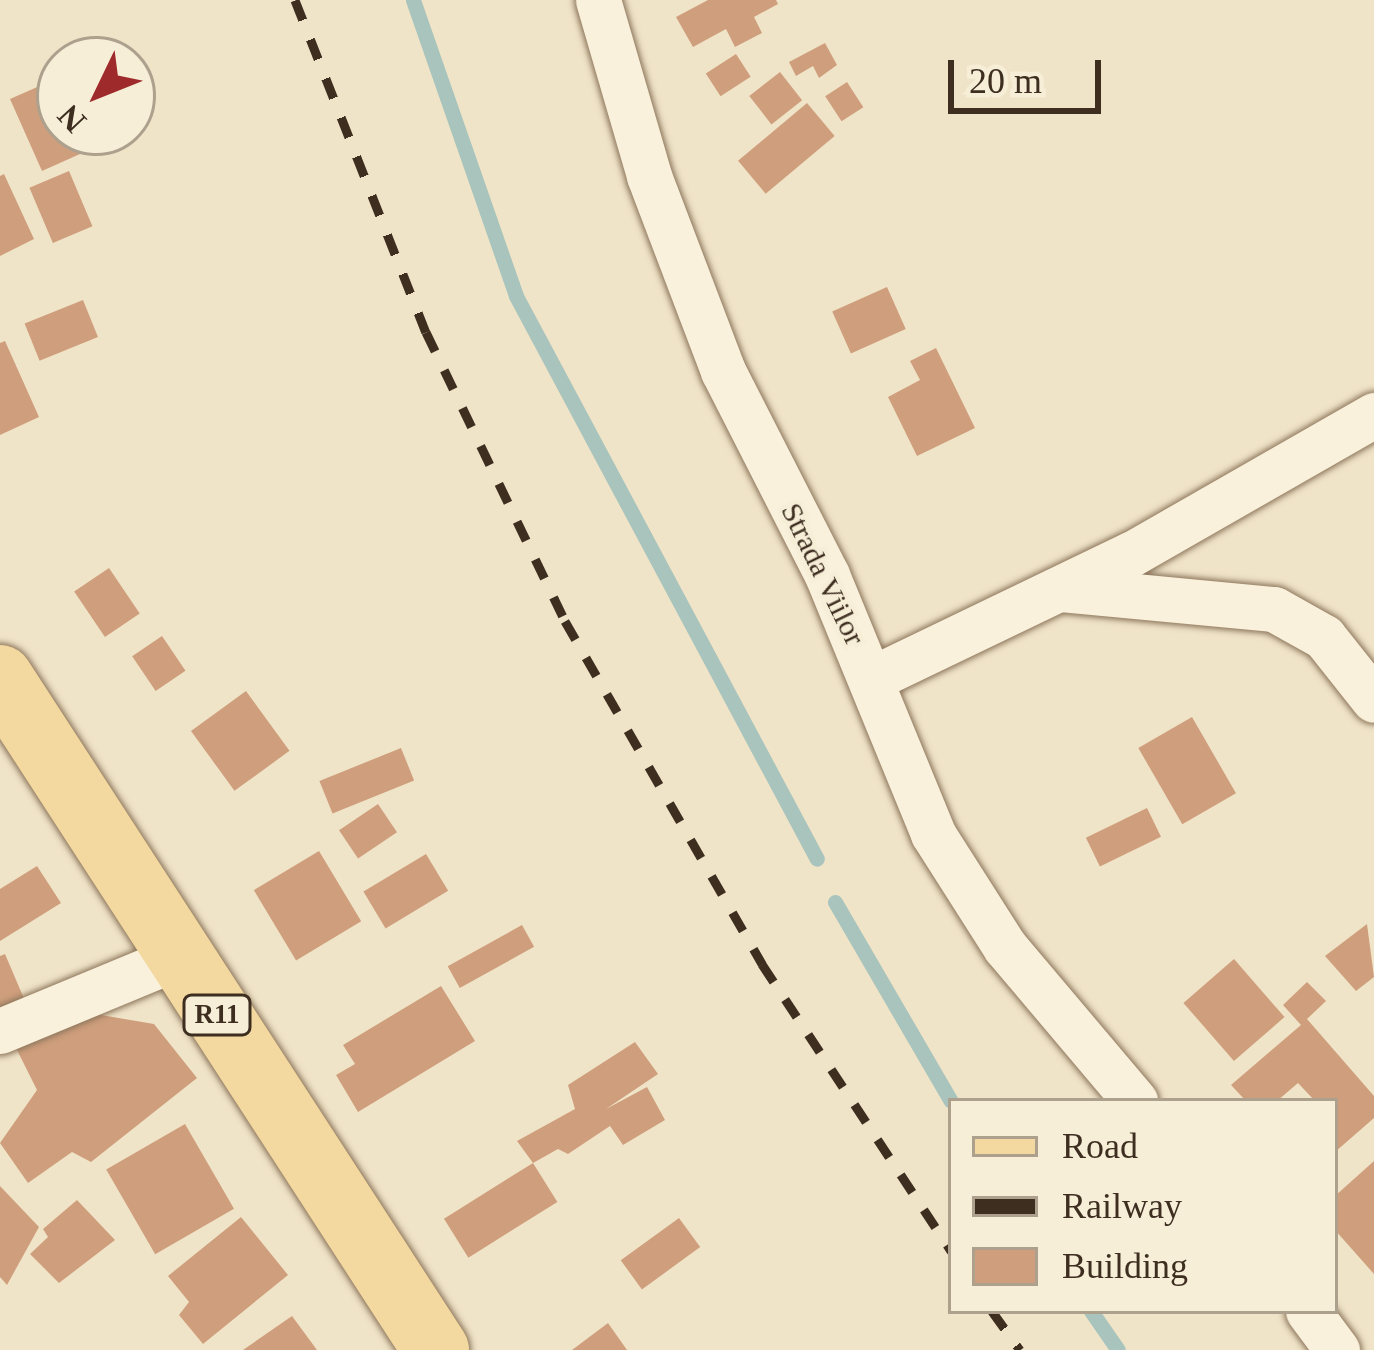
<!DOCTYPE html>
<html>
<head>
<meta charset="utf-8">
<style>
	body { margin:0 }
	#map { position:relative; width:1374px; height:1350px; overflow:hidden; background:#f0e4c8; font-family:"Times New Roman",serif }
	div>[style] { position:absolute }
	.stream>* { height:15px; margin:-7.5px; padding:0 7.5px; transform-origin:7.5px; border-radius:7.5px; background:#a9c4bc }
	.building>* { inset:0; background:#cf9f7d; transform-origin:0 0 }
	.roads { filter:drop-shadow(0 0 3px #8d765c) drop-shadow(0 0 3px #8d765c) }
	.minor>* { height:45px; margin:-22.5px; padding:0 22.5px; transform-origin:22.5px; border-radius:22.5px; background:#faf1dc }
	.primary>* { height:66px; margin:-33px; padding:0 33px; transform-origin:33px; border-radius:33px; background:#f3d9a0 }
	.rail>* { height:9px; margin-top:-4.5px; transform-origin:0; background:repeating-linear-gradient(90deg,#3d2e20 0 21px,transparent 0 42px) }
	span { translate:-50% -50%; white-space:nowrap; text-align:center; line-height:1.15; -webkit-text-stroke:9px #f7eed8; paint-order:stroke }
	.shield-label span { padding:3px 9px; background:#f7eed8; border:3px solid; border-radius:9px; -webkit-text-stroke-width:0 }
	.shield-label { font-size:27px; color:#3d2e20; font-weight:700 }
	.street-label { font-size:30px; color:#3d2e20 }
	.legend { position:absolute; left:948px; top:1098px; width:390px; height:216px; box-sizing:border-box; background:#f7eed8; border:3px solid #ada18e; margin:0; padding:15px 21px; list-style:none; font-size:36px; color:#3d2e20 }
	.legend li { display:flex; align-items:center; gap:24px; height:60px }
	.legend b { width:60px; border:3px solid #ada18e }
	.north { position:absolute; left:36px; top:36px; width:120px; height:120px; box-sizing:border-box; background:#f7eed8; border:3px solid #ada18e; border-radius:50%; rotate:227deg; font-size:33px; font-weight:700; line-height:48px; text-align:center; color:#3d2e20 }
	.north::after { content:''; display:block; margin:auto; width:42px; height:54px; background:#9e2a2b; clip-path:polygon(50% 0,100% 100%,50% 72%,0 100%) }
	.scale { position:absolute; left:948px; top:60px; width:153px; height:54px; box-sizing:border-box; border:6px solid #3d2e20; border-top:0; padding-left:15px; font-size:36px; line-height:42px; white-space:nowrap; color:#3d2e20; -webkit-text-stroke:9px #f7eed8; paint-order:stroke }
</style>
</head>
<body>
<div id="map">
	<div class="stream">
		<div style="left:413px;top:0;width:313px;rotate:70.8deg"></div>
		<div style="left:516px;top:296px;width:638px;rotate:61.87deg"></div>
		<div style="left:835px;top:902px;width:230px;rotate:59.8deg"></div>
		<div style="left:1091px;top:1311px;width:47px;rotate:55.3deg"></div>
	</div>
	<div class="building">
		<div style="clip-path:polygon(708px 0,776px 0,778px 4px,754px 17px,762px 33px,735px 47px,726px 29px,693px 47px,676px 17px)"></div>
		<div style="clip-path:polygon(825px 43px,837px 65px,819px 78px,813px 66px,796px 76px,789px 62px)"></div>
		<div style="left:736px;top:54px;width:27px;height:36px;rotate:57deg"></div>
		<div style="left:780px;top:72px;width:36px;height:39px;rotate:52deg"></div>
		<div style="clip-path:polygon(60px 77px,60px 132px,118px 137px,42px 171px,10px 99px)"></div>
		<div style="left:847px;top:82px;width:30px;height:26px;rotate:57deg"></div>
		<div style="left:807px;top:103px;width:43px;height:90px;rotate:50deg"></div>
		<div style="left:69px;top:171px;width:60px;height:43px;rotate:67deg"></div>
		<div style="clip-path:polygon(4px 174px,34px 239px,0 256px,0 176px)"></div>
		<div style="left:887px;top:287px;width:46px;height:60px;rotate:66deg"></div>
		<div style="left:83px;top:300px;width:40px;height:63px;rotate:68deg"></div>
		<div style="clip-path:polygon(5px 341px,39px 417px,0 435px,0 343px)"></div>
		<div style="clip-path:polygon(936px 348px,975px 428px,917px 456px,888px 397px,920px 380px,910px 361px)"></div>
		<div style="left:109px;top:568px;width:55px;height:42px;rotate:56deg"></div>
		<div style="left:162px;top:636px;width:42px;height:36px;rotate:56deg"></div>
		<div style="left:246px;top:691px;width:74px;height:68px;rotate:54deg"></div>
		<div style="left:1192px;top:717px;width:88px;height:62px;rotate:60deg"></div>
		<div style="left:401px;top:748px;width:35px;height:88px;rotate:68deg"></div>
		<div style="left:378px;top:804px;width:34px;height:47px;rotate:56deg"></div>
		<div style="left:1147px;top:808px;width:32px;height:68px;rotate:64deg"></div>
		<div style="left:319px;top:851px;width:82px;height:76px;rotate:59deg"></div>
		<div style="left:426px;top:854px;width:43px;height:73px;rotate:59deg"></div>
		<div style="clip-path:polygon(37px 866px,61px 903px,0 941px,0 889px)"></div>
		<div style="clip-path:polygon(1367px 924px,1374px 977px,1356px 991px,1325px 956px)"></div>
		<div style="left:522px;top:925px;width:25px;height:85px;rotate:61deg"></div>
		<div style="clip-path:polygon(5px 954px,25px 1001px,0 1012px,0 956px)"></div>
		<div style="left:1234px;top:959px;width:77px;height:67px;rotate:49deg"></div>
		<div style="clip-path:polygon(1307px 982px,1326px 1001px,1307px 1019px,1374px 1096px,1374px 1118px,1335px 1152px,1335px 1101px,1315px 1101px,1298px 1083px,1277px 1101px,1246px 1101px,1231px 1085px,1301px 1025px,1283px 1005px)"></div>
		<div style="clip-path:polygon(441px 986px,475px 1041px,358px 1112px,336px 1075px,355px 1064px,343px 1045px)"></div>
		<div style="clip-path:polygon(89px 1013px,154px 1024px,197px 1078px,91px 1162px,72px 1152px,28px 1183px,0 1143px,37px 1090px,16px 1048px)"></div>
		<div style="clip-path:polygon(635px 1042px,658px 1074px,606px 1109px,647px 1087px,665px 1120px,623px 1145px,610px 1126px,568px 1154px,558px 1149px,533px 1163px,517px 1141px,575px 1109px,568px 1085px)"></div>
		<div style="left:185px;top:1124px;width:98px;height:91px;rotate:60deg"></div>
		<div style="clip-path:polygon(1374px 1161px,1374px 1274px,1335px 1230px,1335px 1196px)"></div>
		<div style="left:533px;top:1163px;width:46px;height:105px;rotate:58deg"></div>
		<div style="clip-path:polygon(0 1186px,39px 1227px,7px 1285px,0 1277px)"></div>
		<div style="clip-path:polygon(77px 1200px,115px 1240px,59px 1283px,30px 1254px,48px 1237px,43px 1229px)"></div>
		<div style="clip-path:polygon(241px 1217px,288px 1275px,203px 1344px,179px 1315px,189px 1302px,168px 1276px)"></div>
		<div style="left:679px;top:1218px;width:36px;height:72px;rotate:54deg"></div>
		<div style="clip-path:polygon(292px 1316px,317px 1350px,243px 1350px)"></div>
		<div style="clip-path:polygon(608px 1323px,627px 1350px,572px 1350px)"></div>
	</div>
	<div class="roads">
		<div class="minor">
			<div style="left:598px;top:0;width:183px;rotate:73.8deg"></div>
			<div style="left:649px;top:176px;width:209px;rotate:69.2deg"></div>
			<div style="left:723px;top:371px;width:229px;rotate:63deg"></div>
			<div style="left:827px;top:575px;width:280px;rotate:67.7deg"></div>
			<div style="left:933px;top:834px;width:134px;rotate:57.5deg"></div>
			<div style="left:1005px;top:947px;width:202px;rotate:49.8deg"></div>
			<div style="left:1061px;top:589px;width:214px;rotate:5.4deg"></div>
			<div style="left:1274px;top:609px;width:57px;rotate:29.2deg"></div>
			<div style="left:1324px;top:637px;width:80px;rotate:51.6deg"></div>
			<div style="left:873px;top:678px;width:288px;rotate:-25.7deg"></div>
			<div style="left:1133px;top:553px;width:278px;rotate:-29.8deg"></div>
			<div style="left:0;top:1031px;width:194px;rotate:-22.5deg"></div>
			<div style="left:1308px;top:1311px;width:49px;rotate:53.4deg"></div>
		</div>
		<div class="primary">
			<div style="left:0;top:678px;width:801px;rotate:57.02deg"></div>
		</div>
	</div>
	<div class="rail">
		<div style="left:295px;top:0;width:357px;rotate:68.5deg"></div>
		<div style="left:426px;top:332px;width:321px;rotate:64.3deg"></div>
		<div style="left:565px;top:621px;width:396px;rotate:60.1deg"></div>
		<div style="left:762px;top:964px;width:344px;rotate:56.6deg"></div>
		<div style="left:992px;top:1311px;width:48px;rotate:54.3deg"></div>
	</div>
	<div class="shield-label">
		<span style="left:217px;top:1015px">R11</span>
	</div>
	<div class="street-label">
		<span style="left:823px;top:574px;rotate:64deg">Strada Viilor</span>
	</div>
	<ul class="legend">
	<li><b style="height:15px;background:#f3d9a0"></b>Road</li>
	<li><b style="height:15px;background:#3d2e20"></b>Railway</li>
	<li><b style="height:33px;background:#cf9f7d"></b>Building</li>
	</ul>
	<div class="north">N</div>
	<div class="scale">20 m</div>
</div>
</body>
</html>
